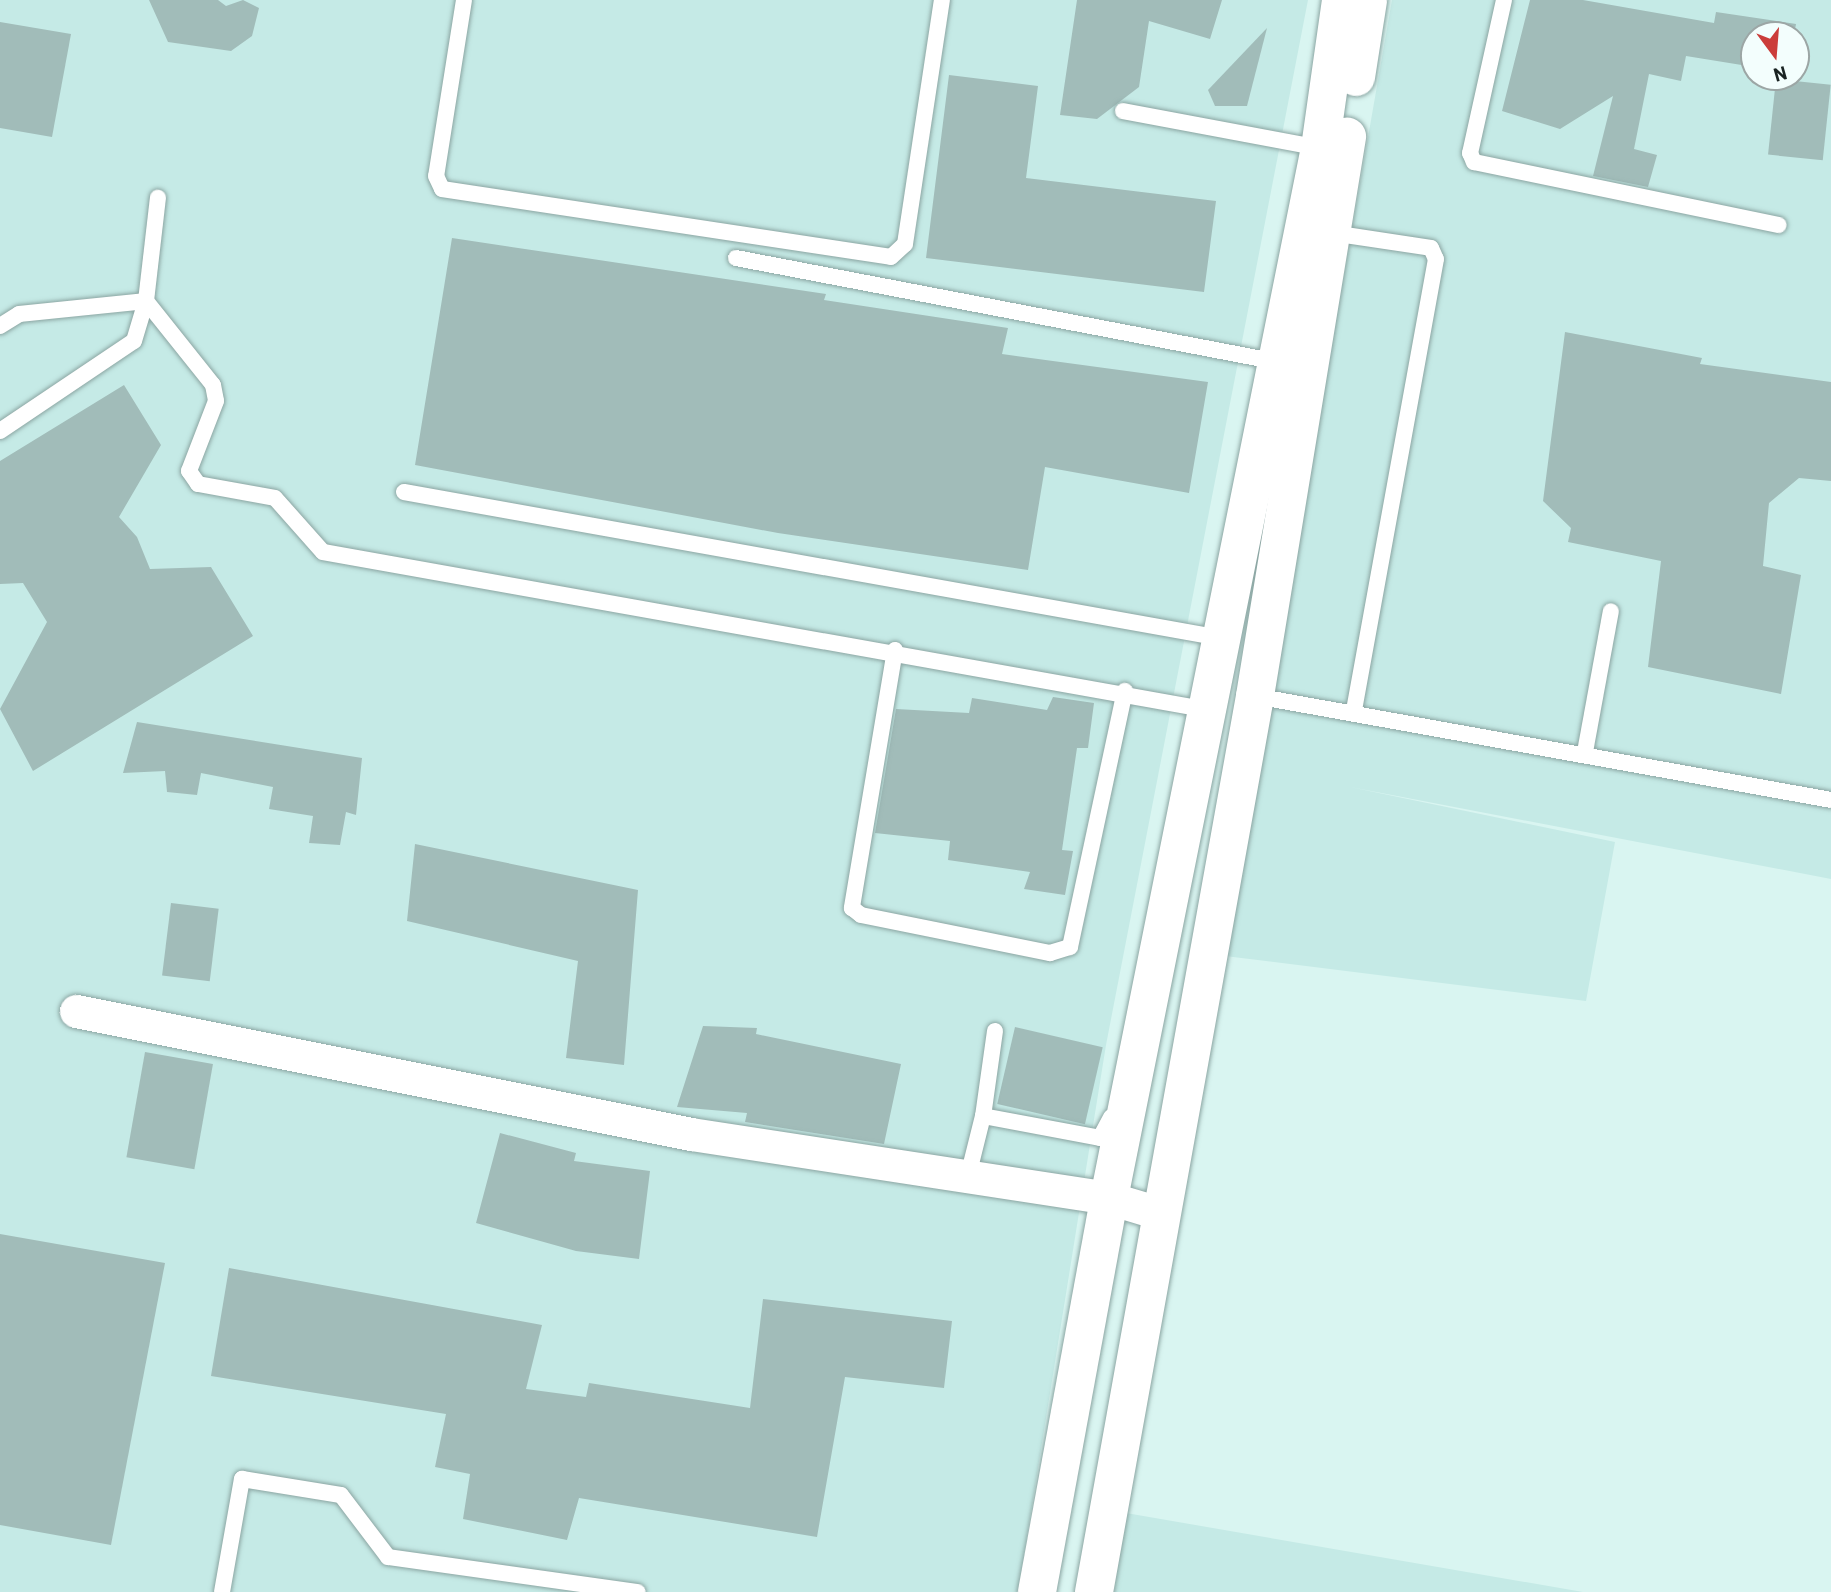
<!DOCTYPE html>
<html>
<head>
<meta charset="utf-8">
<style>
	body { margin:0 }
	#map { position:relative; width:1831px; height:1592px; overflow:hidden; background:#d9f5f1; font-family:Barlow,sans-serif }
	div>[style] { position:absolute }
	.built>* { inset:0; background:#c5eae6 }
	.building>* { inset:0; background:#a1bcb9; transform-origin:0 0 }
	.roads { filter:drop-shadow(0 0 2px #8ba5a2) drop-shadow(0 0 2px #8ba5a2) }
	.lane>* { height:16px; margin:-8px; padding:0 8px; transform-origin:8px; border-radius:8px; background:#fff }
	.street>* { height:33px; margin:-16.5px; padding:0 16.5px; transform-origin:16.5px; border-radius:16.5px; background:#fff }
	.secondary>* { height:38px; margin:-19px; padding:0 19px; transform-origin:19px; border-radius:19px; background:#fff }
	span { translate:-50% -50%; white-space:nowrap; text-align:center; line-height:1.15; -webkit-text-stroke:5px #f3fefd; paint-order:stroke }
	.north { position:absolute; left:1740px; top:21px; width:70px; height:70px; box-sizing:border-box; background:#f3fefd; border:2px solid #9ca6a5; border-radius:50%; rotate:164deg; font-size:19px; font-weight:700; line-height:28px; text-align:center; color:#192322 }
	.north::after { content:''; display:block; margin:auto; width:24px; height:32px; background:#cb3d3a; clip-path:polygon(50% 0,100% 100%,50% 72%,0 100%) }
</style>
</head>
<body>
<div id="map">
	<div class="built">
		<div style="clip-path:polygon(0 0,1308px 0,1106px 1045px,1018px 1592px,0 1592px)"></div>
		<div style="clip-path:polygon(evenodd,1392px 0,1831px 0,1831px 879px,1350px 787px,1615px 842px,1586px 1001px,1225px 956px,1392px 0,1754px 35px,1796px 35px,1796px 77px,1754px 77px,1754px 35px)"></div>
		<div style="clip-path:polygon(1126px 1513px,1583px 1592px,1114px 1592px)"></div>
	</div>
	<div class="building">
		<div style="clip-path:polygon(149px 0,218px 0,226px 6px,243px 0,259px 8px,252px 36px,231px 51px,168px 42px)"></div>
		<div style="clip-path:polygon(1077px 0,1222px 0,1210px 39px,1149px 21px,1139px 87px,1097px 119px,1060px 115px)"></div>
		<div style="clip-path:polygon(1530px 0,1583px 0,1714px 23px,1716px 12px,1796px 24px,1794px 35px,1754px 35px,1754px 67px,1686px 56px,1681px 81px,1649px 74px,1634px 149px,1657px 155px,1648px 187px,1593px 176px,1613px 96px,1560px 129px,1502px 111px)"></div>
		<div style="clip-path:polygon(0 22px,71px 34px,52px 137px,0 128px)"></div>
		<div style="clip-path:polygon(1267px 28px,1247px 106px,1215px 106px,1208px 90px)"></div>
		<div style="clip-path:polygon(949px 75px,1038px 86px,1026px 178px,1216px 201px,1204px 292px,926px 258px)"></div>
		<div style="left:1776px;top:79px;width:55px;height:76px;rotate:6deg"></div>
		<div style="clip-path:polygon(452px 238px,826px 294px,824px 300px,1008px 328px,1002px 354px,1208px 382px,1189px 493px,1045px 467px,1028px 570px,778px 533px,415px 465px)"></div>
		<div style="clip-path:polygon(1565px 332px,1702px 358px,1700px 364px,1831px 382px,1831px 481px,1799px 478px,1769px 503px,1763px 566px,1801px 575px,1781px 694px,1648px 667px,1661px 561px,1568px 542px,1571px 528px,1543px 501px)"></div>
		<div style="clip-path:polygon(124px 385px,161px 445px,119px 517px,137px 537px,150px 569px,211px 567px,253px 636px,33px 771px,0 709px,47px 622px,23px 583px,0 584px,0 461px)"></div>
		<div style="clip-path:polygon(1053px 697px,1094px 703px,1088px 748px,1077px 748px,1062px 850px,1073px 851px,1065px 895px,1024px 889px,1030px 872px,948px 860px,950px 841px,875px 833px,896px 709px,969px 713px,972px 698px,1047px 710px)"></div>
		<div style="clip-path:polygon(137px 722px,362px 758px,356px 815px,346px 812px,340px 845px,309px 843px,313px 816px,269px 809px,273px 787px,201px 773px,197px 795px,167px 792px,165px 771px,123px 773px)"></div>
		<div style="clip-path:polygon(415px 844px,638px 890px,624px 1065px,566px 1058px,578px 961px,407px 921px)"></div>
		<div style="left:171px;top:903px;width:48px;height:73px;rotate:7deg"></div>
		<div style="clip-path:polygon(703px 1026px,757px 1028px,756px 1034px,901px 1064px,884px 1144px,745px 1122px,747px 1113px,677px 1107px)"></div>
		<div style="left:1015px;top:1027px;width:90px;height:79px;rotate:13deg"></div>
		<div style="left:145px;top:1052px;width:69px;height:107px;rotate:10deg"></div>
		<div style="clip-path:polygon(500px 1133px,576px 1153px,574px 1161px,650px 1171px,639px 1259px,576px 1251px,476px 1223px)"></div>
		<div style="clip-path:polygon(0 1234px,165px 1263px,111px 1545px,0 1525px)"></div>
		<div style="clip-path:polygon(229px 1268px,542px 1325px,526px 1389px,586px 1397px,589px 1383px,750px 1408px,763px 1299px,952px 1321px,944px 1388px,845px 1377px,817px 1537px,579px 1498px,567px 1540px,463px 1519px,470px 1474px,435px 1467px,446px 1414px,211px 1376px)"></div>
	</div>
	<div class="roads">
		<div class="lane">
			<div style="left:464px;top:0;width:178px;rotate:99deg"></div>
			<div style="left:436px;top:176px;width:14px;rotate:65deg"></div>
			<div style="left:442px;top:189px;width:454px;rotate:8.6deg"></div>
			<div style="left:891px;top:257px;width:19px;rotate:-43deg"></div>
			<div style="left:905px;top:244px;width:247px;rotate:-81.4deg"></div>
			<div style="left:1504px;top:0;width:157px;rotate:102.5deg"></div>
			<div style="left:1470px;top:153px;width:10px;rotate:66deg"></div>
			<div style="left:1474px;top:162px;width:311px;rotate:11.7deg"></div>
			<div style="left:1123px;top:111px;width:200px;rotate:10.6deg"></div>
			<div style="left:1332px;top:233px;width:100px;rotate:8.6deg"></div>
			<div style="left:1431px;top:248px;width:12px;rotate:66deg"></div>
			<div style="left:1436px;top:259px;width:460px;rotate:100.3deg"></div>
			<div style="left:736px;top:258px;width:547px;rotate:10.86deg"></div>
			<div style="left:146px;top:301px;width:107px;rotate:51.4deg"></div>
			<div style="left:213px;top:385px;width:16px;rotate:79deg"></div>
			<div style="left:216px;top:401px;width:75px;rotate:111.1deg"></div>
			<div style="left:189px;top:471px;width:16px;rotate:55deg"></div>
			<div style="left:198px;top:484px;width:78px;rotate:10.3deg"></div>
			<div style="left:275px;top:498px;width:72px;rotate:48.4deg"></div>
			<div style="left:323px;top:552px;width:899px;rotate:10.12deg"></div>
			<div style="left:0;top:326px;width:22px;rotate:-32deg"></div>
			<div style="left:19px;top:314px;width:128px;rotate:-5.8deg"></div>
			<div style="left:0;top:431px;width:161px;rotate:-33.9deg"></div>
			<div style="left:134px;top:341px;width:42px;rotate:-73.3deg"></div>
			<div style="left:146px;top:301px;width:104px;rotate:-83.4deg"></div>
			<div style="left:404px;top:492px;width:829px;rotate:10.14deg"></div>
			<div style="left:895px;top:650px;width:262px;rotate:99.5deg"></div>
			<div style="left:852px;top:908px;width:11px;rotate:38deg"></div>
			<div style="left:861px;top:915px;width:193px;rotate:11.4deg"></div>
			<div style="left:1050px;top:953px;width:21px;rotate:-17deg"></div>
			<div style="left:1070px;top:947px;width:262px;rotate:-77.9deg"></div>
			<div style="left:1255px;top:696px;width:585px;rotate:10.23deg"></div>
			<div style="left:1585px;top:752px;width:143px;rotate:-79.6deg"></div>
			<div style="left:995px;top:1031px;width:86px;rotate:98deg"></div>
			<div style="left:983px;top:1116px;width:119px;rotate:10.6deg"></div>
			<div style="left:1100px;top:1138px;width:24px;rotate:-62deg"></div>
			<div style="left:968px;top:1176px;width:62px;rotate:-76deg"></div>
			<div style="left:222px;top:1592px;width:115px;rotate:-80deg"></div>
			<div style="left:242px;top:1479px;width:100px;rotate:9.2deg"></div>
			<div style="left:341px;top:1495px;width:78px;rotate:52.8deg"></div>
			<div style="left:388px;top:1557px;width:252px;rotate:8deg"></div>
		</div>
		<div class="street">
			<div style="left:76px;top:1011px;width:627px;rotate:11.31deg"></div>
			<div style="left:691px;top:1134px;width:423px;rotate:8.7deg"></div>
			<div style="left:1109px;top:1198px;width:55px;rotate:16.8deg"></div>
		</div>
		<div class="secondary">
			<div style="left:1356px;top:77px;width:78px;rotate:-81.1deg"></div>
			<div style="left:1037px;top:1592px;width:401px;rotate:-79.6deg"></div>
			<div style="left:1109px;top:1198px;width:1071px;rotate:-78.64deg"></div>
			<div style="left:1320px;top:148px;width:149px;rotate:-81.9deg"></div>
			<div style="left:1094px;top:1592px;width:910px;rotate:-79.81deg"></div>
			<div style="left:1255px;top:696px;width:567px;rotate:-80.65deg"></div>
		</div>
	</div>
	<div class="north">N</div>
</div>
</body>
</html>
